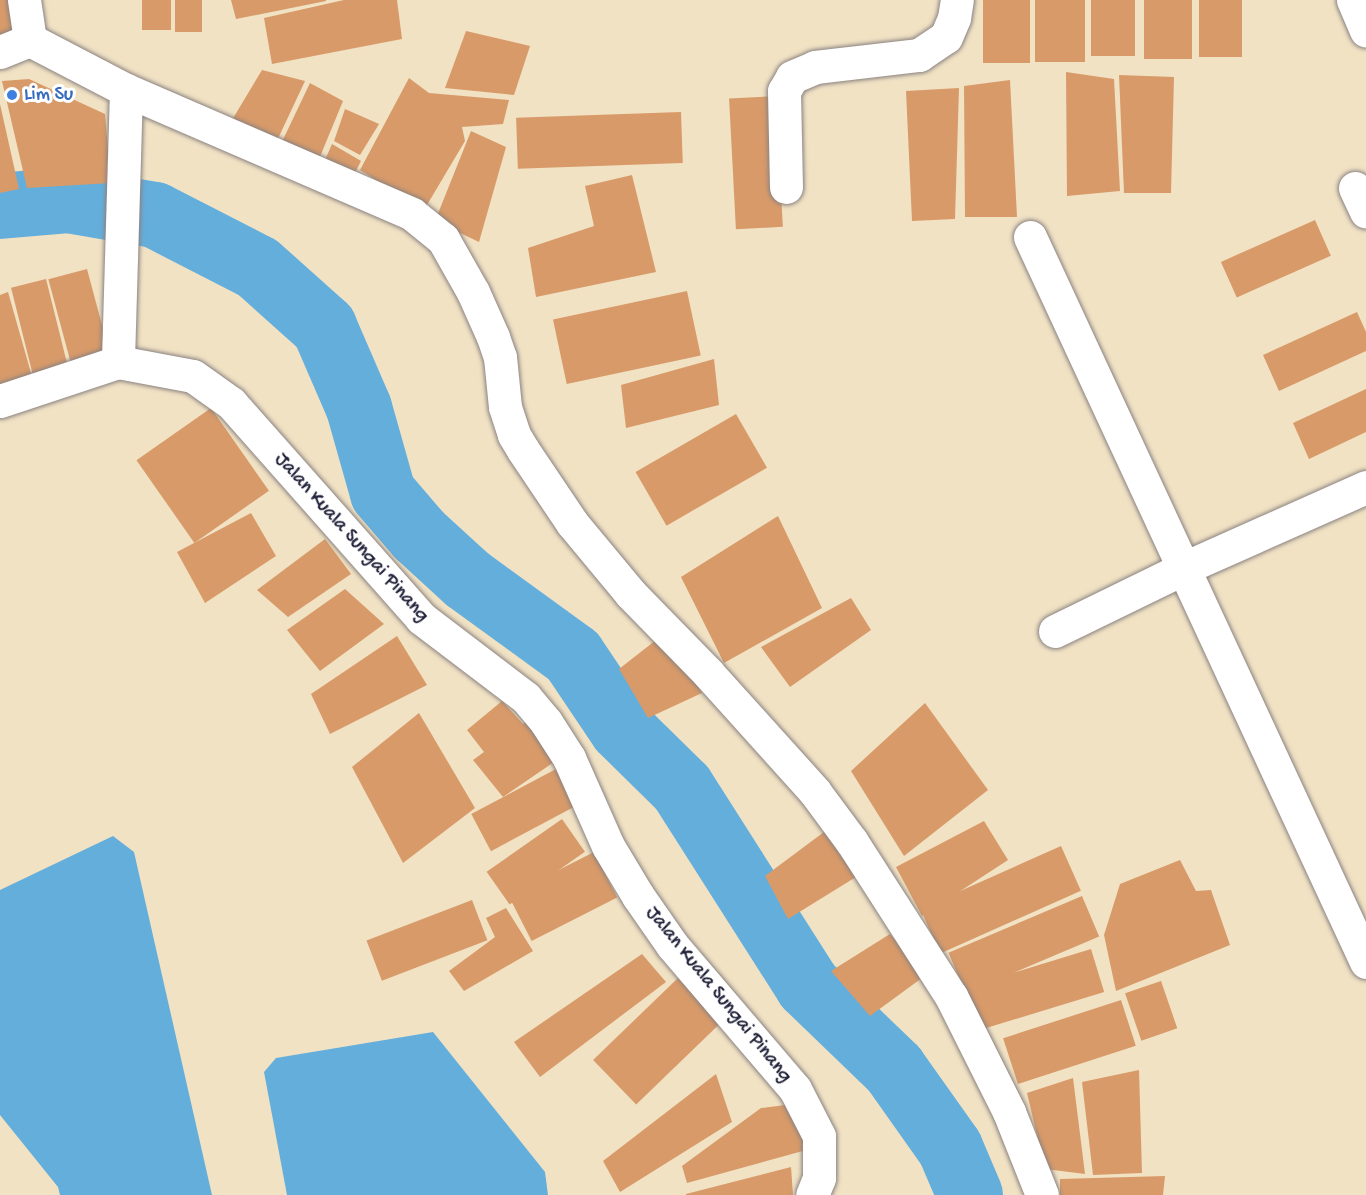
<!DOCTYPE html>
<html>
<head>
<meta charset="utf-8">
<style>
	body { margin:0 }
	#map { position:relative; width:1366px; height:1195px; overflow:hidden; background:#f1e2c4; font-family:"Gochi Hand",sans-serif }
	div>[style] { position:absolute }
	.water>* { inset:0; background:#64aedc }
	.river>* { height:66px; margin:-33px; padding:0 33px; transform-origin:33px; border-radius:33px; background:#64aedc }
	.building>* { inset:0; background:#d89a69; transform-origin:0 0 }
	.roads { filter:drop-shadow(0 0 2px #8a8280) drop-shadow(0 0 2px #8a8280) }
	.minor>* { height:33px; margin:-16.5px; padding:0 16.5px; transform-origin:16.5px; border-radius:16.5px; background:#fff }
	.dots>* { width:16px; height:16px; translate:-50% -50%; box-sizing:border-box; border:3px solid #fff; border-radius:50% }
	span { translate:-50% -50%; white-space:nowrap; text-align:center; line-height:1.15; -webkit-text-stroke:6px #fff; paint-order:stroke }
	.shop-label { font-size:20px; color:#366cbe }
	.left { translate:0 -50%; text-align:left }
	.street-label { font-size:20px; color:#22223b }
</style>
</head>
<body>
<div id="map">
	<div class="water">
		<div style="clip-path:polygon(113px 836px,134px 852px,212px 1195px,60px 1195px,58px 1187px,0 1115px,0 890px)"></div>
		<div style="clip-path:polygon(433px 1032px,545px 1172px,548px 1195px,287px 1195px,264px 1072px,276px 1058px)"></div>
	</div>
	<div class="river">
		<div style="left:0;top:206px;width:68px;rotate:-5deg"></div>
		<div style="left:68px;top:200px;width:88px;rotate:9.8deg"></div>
		<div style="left:155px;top:215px;width:116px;rotate:27.2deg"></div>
		<div style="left:258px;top:268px;width:89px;rotate:41.8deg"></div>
		<div style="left:324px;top:327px;width:88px;rotate:66.6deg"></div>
		<div style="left:359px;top:408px;width:88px;rotate:74.2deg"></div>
		<div style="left:383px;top:493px;width:55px;rotate:49.4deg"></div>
		<div style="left:419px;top:535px;width:65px;rotate:42.5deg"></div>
		<div style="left:467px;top:579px;width:131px;rotate:36deg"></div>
		<div style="left:573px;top:656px;width:88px;rotate:56.1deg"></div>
		<div style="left:622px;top:729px;width:84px;rotate:44.5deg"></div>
		<div style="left:682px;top:788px;width:235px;rotate:57.5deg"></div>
		<div style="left:808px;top:986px;width:120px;rotate:44deg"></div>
		<div style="left:894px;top:1069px;width:97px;rotate:54.7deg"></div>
		<div style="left:950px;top:1148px;width:51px;rotate:66.9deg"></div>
	</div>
	<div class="building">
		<div style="clip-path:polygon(0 0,11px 0,17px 42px,0 49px)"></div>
		<div style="left:142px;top:0;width:29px;height:30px"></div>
		<div style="left:175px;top:0;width:27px;height:32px"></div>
		<div style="clip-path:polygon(231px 0,326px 0,326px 1px,236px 19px)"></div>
		<div style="clip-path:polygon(344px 0,397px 0,402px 39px,272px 64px,264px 18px)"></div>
		<div style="left:983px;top:0;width:47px;height:63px"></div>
		<div style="left:1035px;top:0;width:50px;height:62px"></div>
		<div style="left:1091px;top:0;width:44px;height:56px"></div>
		<div style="left:1144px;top:0;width:48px;height:59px"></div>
		<div style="left:1199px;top:0;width:43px;height:57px"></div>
		<div style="clip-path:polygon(466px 31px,530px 46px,514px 95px,445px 88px)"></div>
		<div style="clip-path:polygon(262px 70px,305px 81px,275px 145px,232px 120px)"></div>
		<div style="clip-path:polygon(1066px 72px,1114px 79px,1120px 191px,1067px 196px)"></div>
		<div style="clip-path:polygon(1119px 75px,1174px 77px,1171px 193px,1124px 193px)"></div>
		<div style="clip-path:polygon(409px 78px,429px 93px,509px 100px,503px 124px,462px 127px,465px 141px,424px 210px,360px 170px)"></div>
		<div style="clip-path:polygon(29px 79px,105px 114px,111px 183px,27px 188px,2px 81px)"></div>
		<div style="clip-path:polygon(1010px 80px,1017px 217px,965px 217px,964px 86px)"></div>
		<div style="clip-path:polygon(310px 83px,343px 101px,317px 164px,279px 148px)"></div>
		<div style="clip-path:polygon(959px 88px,955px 219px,912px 221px,906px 91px)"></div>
		<div style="left:776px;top:96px;width:131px;height:47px;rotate:87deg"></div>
		<div style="clip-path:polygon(0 104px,19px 189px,0 193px)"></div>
		<div style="clip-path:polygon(345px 109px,379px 124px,360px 155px,334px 141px)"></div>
		<div style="left:681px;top:112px;width:51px;height:165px;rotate:88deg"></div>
		<div style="clip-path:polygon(471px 131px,506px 147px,479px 242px,435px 221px)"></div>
		<div style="clip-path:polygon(332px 144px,361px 161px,351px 181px,322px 167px)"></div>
		<div style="clip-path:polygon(632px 175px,656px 272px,536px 297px,528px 248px,594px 226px,585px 186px)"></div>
		<div style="left:1315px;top:220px;width:39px;height:103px;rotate:66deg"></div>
		<div style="left:87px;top:269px;width:95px;height:40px;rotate:75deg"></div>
		<div style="left:46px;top:279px;width:97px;height:36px;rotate:76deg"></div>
		<div style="left:687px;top:291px;width:66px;height:137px;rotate:78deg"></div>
		<div style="clip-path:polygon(8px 292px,33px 380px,0 391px,0 295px)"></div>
		<div style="clip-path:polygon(1357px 312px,1366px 332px,1366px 351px,1279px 391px,1263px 355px)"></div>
		<div style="clip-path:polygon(714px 359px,719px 405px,626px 428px,621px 385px)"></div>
		<div style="clip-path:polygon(1366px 389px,1366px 432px,1309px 459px,1293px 423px)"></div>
		<div style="left:211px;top:408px;width:101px;height:91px;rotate:55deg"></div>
		<div style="left:736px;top:414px;width:62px;height:116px;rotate:60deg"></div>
		<div style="clip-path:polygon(251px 513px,276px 556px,205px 603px,177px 552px)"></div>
		<div style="clip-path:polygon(778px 516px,822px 608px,724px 663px,681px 577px)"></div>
		<div style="clip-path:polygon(325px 539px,351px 574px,288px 617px,257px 590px)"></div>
		<div style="clip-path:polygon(345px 589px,384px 624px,320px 671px,287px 630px)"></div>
		<div style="clip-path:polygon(851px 598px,871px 630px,790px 687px,761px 647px)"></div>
		<div style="clip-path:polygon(665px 633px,702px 693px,648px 718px,619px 669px)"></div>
		<div style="clip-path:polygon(397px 636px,427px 685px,330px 734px,311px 694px)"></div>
		<div style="clip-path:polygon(502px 701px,523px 724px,529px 719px,557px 760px,503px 797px,473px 760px,484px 752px,467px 730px)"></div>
		<div style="clip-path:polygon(925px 703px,988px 790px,904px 856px,851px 771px)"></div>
		<div style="clip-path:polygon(419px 713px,475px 808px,403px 863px,352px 767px)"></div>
		<div style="left:556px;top:769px;width:42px;height:96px;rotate:62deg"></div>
		<div style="left:562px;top:819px;width:40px;height:92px;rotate:55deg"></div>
		<div style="clip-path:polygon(984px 821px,1008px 860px,922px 916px,896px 867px)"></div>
		<div style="clip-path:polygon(824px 832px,856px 877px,788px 919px,765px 876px)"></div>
		<div style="left:1061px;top:846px;width:49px;height:154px;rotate:66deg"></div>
		<div style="left:594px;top:852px;width:51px;height:96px;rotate:63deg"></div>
		<div style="clip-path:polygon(1180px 860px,1196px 891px,1211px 890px,1230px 945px,1116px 991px,1104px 935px,1120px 884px)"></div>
		<div style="left:1082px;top:896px;width:44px;height:145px;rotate:67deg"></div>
		<div style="left:472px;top:900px;width:43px;height:113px;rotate:69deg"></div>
		<div style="clip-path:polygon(506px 908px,533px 951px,464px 991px,449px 971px,495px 937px,486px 918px)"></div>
		<div style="clip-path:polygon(890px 934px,926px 975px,870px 1016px,831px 971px)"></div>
		<div style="left:1091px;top:949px;width:45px;height:131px;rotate:73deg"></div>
		<div style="clip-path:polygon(642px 954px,666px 982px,540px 1077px,514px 1042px)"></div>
		<div style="left:678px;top:978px;width:62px;height:118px;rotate:46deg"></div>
		<div style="left:1161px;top:981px;width:50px;height:38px;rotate:71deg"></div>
		<div style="left:1121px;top:1000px;width:48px;height:124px;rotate:72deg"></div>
		<div style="clip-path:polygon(1139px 1070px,1142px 1173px,1093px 1175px,1082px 1082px)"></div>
		<div style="clip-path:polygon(716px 1074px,732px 1122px,620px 1192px,603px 1161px)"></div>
		<div style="clip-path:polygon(1073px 1078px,1085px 1174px,1045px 1169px,1027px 1093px)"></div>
		<div style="clip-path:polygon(793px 1104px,810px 1149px,687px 1183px,682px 1166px,761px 1108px)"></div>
		<div style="clip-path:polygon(791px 1167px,793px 1195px,686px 1195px,686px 1194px)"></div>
		<div style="clip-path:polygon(1165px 1176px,1163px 1195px,1060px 1195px,1060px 1179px)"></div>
	</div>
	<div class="roads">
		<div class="minor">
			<div style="left:24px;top:0;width:40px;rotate:81.5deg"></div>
			<div style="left:1353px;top:0;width:33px;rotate:67deg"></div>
			<div style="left:0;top:52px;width:32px;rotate:-22deg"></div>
			<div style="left:30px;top:40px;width:108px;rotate:27.5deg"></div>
			<div style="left:126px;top:90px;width:312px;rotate:23.4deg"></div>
			<div style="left:412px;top:214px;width:40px;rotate:39deg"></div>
			<div style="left:443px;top:239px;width:61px;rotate:60.5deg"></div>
			<div style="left:473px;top:292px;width:49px;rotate:66deg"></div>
			<div style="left:493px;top:337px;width:21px;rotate:71deg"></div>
			<div style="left:500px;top:357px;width:50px;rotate:84.3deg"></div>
			<div style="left:505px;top:407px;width:29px;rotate:72deg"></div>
			<div style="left:514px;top:435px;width:17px;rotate:59deg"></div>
			<div style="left:523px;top:450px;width:88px;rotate:56.1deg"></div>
			<div style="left:572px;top:523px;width:92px;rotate:50.3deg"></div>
			<div style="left:631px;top:594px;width:110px;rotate:45.7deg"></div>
			<div style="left:708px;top:673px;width:160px;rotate:48deg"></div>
			<div style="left:815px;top:792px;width:62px;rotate:53.5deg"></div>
			<div style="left:852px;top:842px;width:183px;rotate:57.3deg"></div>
			<div style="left:951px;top:996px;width:130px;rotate:63.4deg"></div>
			<div style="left:1009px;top:1112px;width:89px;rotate:68.3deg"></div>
			<div style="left:126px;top:90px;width:272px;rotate:91.7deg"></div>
			<div style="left:118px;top:362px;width:76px;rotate:10.6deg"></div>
			<div style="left:193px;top:376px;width:47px;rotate:35.4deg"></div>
			<div style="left:231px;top:403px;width:287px;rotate:48.5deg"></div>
			<div style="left:421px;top:618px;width:132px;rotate:37.3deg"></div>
			<div style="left:526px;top:698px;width:31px;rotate:50deg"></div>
			<div style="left:546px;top:722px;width:43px;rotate:57.4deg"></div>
			<div style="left:569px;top:758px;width:96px;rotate:66.1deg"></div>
			<div style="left:608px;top:846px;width:58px;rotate:59deg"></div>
			<div style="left:638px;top:896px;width:60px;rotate:55.2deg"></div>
			<div style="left:672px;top:945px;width:189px;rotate:49.5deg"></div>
			<div style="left:795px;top:1089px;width:53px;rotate:62.9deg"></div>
			<div style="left:819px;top:1136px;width:42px;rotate:90deg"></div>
			<div style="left:819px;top:1178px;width:18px;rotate:112deg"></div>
			<div style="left:786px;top:187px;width:96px;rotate:-91.2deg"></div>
			<div style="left:784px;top:91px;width:16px;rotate:-60deg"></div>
			<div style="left:792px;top:77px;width:25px;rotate:-23deg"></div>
			<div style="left:815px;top:67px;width:105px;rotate:-6.6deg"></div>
			<div style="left:919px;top:55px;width:32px;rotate:-34deg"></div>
			<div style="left:946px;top:37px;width:21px;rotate:-67deg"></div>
			<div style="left:954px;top:18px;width:18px;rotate:-81deg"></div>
			<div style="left:1355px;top:188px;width:26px;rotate:65deg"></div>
			<div style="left:1030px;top:237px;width:799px;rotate:65.13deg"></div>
			<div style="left:0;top:401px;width:124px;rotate:-18.3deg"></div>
			<div style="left:1055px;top:631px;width:144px;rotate:-26deg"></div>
			<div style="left:1184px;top:568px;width:199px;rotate:-24deg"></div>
		</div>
	</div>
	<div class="dots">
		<div style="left:12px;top:95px;background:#3f7fe0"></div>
	</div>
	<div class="shop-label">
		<span class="left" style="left:24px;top:95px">Lim Su</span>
	</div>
	<div class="street-label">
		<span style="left:351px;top:538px;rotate:48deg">Jalan Kuala Sungai Pinang</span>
		<span style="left:718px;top:995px;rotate:51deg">Jalan Kuala Sungai Pinang</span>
	</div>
</div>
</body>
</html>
